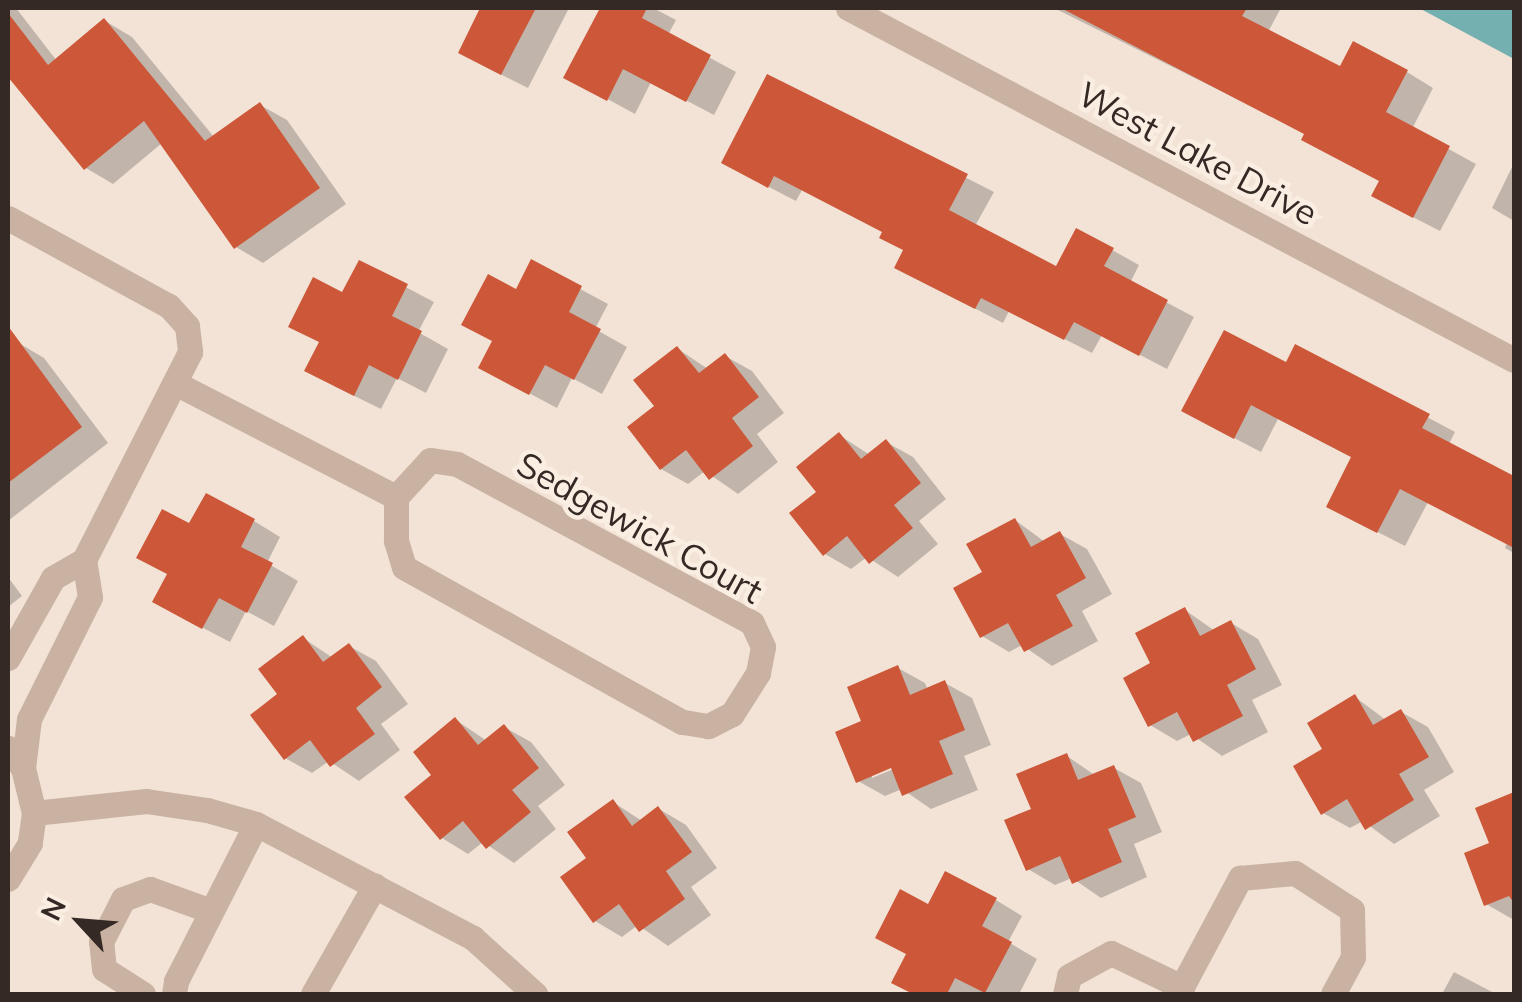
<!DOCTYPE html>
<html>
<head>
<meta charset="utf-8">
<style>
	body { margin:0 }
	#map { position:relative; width:1522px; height:1002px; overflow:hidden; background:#f2e3d6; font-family:Mulish,sans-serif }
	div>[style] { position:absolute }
	.water>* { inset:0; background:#74b0b0 }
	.shadow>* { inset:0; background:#0003 }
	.building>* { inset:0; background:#cc5739 }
	.minor>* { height:25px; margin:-12.5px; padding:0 12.5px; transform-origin:12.5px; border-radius:12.5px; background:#cab2a2 }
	span { translate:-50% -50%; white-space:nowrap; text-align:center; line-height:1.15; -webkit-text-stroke:9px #faeee2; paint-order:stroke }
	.street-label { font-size:35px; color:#342925 }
	.frame { position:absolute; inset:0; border:10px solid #342925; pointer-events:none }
	.north { position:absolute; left:30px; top:872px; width:100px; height:100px; -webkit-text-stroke:8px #faeee2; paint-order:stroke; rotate:296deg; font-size:28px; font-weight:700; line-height:40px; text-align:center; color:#342925 }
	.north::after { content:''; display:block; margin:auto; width:35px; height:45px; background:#342925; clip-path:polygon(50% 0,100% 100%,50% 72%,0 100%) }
</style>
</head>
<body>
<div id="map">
	<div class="water">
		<div style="clip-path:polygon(1419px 8px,1514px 8px,1514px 59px)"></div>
	</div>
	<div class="shadow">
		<div style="clip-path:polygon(8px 8px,16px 8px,57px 61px,105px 21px,132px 37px,214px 137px,260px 105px,287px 120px,346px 204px,263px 263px,236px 247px,162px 143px,113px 184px,86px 168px,8px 73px)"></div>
		<div style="clip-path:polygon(475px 8px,569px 8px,528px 88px,486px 67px,482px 11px)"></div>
		<div style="clip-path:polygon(603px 8px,653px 8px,676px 20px,668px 35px,736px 72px,714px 115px,651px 82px,635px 114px,567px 77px)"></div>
		<div style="clip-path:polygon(1054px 8px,1281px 8px,1268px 32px,1341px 70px,1407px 72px,1433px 88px,1412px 129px,1476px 164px,1440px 231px,1401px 211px,1382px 181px,1307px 134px)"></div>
		<div style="clip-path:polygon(768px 77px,994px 192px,975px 226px,1057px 269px,1112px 250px,1139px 265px,1130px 283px,1194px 317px,1167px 369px,1102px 335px,1092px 353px,1009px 311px,1003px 323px,924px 282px,906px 250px,885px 232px,802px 190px,796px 201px,751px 178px)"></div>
		<div style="clip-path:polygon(1514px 163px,1514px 221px,1492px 208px)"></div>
		<div style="clip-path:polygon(360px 263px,434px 302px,418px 332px,448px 349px,426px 393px,397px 378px,381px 409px,334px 386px,343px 296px)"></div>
		<div style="clip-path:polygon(532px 263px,608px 304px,595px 329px,627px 347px,602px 394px,572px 378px,557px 408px,508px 382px,517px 293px)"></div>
		<div style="clip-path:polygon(17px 342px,44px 358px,108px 443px,8px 521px,8px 350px)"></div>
		<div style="clip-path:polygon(1296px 347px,1455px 432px,1449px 444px,1514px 478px,1514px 553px,1505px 548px,1507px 543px,1428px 502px,1405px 546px,1356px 521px,1353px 458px,1278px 419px,1261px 452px,1211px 426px,1287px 365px)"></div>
		<div style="clip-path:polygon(678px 349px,708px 369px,725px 356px,752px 371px,784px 413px,757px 434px,778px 462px,738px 494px,705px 471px,688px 484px,661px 469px,657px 406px)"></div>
		<div style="clip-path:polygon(839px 435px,870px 455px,886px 442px,913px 457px,946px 499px,919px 521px,938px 544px,898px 577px,867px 557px,851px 569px,825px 554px,820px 492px)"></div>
		<div style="clip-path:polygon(1015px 520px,1045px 542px,1060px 534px,1087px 549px,1112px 594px,1082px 611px,1098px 641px,1052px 666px,1022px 645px,1009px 652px,982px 636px,985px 574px)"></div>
		<div style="clip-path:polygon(254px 521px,280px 537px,267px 563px,298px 581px,274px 626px,246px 611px,230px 642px,182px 617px,190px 527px)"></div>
		<div style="clip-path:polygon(8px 577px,22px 596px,8px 607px)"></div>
		<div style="clip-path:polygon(1185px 610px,1215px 631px,1231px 623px,1258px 639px,1282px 685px,1252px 700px,1268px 732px,1222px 756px,1191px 734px,1177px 741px,1150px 725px,1154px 664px)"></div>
		<div style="clip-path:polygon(303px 638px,333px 658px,349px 646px,376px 661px,408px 704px,381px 724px,400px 750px,359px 781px,329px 761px,312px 773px,285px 758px,281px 695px)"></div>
		<div style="clip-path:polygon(evenodd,898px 668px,925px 683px,928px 690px,945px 683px,972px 698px,991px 745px,964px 756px,978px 790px,931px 809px,902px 789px,885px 796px,858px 781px,864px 722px,898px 668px,902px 761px,903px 765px,872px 778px,872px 773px,902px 761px)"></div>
		<div style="clip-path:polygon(1355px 697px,1386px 720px,1401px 712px,1428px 727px,1454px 772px,1424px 790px,1440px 816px,1394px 844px,1363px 821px,1350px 828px,1323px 813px,1326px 750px)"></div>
		<div style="clip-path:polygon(456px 720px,487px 741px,504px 727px,531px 742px,565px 785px,538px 806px,556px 829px,514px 863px,483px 842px,468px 854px,442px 838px,435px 776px)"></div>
		<div style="clip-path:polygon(1067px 756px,1096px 776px,1114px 768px,1141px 783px,1162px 832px,1134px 844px,1147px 877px,1101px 898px,1072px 878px,1055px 885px,1028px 869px,1034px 810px)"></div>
		<div style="clip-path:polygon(1514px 795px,1514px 920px,1486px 904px,1492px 845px,1478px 809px)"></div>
		<div style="clip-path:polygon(613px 802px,642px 821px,659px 809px,686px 825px,717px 868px,691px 887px,711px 915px,668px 946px,638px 925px,622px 937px,595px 921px,589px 858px)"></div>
		<div style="clip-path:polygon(996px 900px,1022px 916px,1008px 942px,1037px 959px,1019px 994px,916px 994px,894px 982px)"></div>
		<div style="clip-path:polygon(1454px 972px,1496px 994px,1442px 994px)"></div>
	</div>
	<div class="building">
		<div style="clip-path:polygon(480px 8px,536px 8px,501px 75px,458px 53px)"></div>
		<div style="clip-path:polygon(600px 8px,647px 8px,642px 18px,711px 55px,686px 102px,623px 69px,607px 101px,563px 78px)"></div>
		<div style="clip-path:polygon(1061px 8px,1247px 8px,1242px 16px,1340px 66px,1353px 41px,1408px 70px,1386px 112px,1450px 146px,1413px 218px,1371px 196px,1379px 181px,1301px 140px,1304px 134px)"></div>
		<div style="clip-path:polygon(8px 13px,48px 65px,104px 18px,205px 141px,260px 102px,320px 188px,234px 249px,144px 121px,84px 170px,8px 77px)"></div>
		<div style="clip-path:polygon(767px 74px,968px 174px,949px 210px,1056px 266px,1076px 228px,1114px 248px,1104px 266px,1168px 300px,1139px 356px,1074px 322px,1064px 340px,981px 298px,975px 309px,894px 268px,903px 250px,879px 238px,882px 232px,774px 176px,768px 188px,721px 163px)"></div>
		<div style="clip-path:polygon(531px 259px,582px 286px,569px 312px,601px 329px,574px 380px,545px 365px,529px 395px,478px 368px,492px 341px,461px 325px,488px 274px,516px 289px)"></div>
		<div style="clip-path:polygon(359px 260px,408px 284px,392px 316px,422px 331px,398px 380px,369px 365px,354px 396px,304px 371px,319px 342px,288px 327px,313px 277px,342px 292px)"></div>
		<div style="clip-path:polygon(8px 326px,82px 427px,8px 483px)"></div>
		<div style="clip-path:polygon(1224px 330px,1286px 362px,1295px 344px,1430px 414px,1422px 428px,1514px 476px,1514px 548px,1400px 489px,1377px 533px,1326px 507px,1351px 457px,1251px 405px,1234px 439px,1181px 411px)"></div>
		<div style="clip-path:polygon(677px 346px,699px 373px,725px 353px,759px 397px,732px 418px,753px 446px,709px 480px,686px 450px,660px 470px,627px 427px,654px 406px,633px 380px)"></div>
		<div style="clip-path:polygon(839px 432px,861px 459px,886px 439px,921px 483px,894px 505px,913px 528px,869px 564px,847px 536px,823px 556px,789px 513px,816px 492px,796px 467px)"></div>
		<div style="clip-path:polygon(206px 493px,255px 519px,241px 547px,273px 563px,247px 613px,219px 598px,202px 629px,152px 602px,167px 574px,136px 558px,162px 509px,189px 523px)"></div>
		<div style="clip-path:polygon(1015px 518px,1031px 547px,1060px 531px,1086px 578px,1056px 595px,1073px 626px,1024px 652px,1008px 623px,980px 638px,953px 588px,982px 572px,966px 544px)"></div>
		<div style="clip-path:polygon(1185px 607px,1200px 636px,1231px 620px,1256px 669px,1227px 685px,1243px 716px,1193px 742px,1177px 712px,1148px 727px,1123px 678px,1150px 663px,1135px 633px)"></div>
		<div style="clip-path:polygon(303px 635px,323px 662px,349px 643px,382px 687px,356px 708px,375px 734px,330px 767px,310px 740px,284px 760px,250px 715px,277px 694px,258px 669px)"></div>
		<div style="clip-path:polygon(898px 665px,910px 695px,945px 680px,965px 730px,939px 741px,953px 774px,902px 796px,891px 768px,856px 783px,835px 732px,861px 721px,847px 687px)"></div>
		<div style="clip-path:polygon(1355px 694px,1373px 725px,1401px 709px,1429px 757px,1399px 774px,1414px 800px,1365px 830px,1347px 799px,1321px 815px,1293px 766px,1322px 749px,1307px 723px)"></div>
		<div style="clip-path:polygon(455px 717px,478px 745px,504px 724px,539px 768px,512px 790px,531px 812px,486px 849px,463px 821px,440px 840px,404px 797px,431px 775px,413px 752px)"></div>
		<div style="clip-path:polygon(1067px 753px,1078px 780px,1114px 765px,1136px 817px,1108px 829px,1122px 862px,1072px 884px,1060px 856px,1026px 871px,1004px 820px,1031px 809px,1016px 774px)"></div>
		<div style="clip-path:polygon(1514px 792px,1514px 903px,1509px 896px,1484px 906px,1464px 853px,1489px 843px,1475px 808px)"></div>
		<div style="clip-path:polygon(613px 799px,632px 826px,658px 806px,692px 852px,666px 871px,685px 899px,639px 932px,619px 904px,593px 923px,560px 877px,586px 858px,567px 832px)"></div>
		<div style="clip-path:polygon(945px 871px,997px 898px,982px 926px,1012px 942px,985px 993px,955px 978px,947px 994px,913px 994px,891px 983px,906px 954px,875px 938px,900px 889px,928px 904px)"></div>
	</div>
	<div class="minor">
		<div style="left:848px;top:8px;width:753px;rotate:27.86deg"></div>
		<div style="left:8px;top:218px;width:183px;rotate:28.7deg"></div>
		<div style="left:169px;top:306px;width:27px;rotate:48deg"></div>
		<div style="left:187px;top:326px;width:26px;rotate:83deg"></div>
		<div style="left:190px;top:352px;width:233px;rotate:117deg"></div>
		<div style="left:84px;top:560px;width:36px;rotate:150deg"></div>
		<div style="left:53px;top:578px;width:92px;rotate:119.4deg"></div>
		<div style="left:177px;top:384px;width:246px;rotate:27.3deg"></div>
		<div style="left:430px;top:460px;width:27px;rotate:8deg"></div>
		<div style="left:457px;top:464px;width:335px;rotate:28.3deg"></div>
		<div style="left:752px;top:623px;width:26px;rotate:65deg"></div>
		<div style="left:763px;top:647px;width:26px;rotate:101deg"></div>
		<div style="left:758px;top:673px;width:49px;rotate:122.4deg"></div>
		<div style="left:732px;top:714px;width:27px;rotate:153deg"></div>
		<div style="left:708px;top:726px;width:26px;rotate:-171deg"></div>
		<div style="left:682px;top:722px;width:318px;rotate:-150.9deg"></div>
		<div style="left:404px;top:567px;width:28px;rotate:-107deg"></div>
		<div style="left:396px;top:540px;width:43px;rotate:-90deg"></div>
		<div style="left:396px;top:497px;width:50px;rotate:-47.4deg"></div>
		<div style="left:8px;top:748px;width:25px;rotate:53deg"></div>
		<div style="left:23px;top:768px;width:46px;rotate:76.3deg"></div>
		<div style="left:34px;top:813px;width:30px;rotate:98deg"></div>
		<div style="left:30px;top:843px;width:42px;rotate:121.4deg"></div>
		<div style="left:23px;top:768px;width:49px;rotate:-83deg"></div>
		<div style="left:29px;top:719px;width:136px;rotate:-63.4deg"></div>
		<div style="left:90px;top:597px;width:37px;rotate:-99deg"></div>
		<div style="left:34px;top:813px;width:113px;rotate:-6.1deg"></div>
		<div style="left:146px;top:801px;width:62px;rotate:8.4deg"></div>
		<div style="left:207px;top:810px;width:51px;rotate:15.9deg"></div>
		<div style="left:256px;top:824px;width:245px;rotate:27.7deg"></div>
		<div style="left:473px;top:938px;width:84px;rotate:42.1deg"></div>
		<div style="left:143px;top:994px;width:46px;rotate:-147.3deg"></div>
		<div style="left:104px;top:969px;width:27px;rotate:-96deg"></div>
		<div style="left:101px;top:942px;width:48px;rotate:-62.9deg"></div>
		<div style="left:123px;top:899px;width:29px;rotate:-20deg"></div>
		<div style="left:150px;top:889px;width:65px;rotate:19.8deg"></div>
		<div style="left:174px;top:994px;width:13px;rotate:-81deg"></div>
		<div style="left:176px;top:981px;width:176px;rotate:-63deg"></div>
		<div style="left:313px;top:994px;width:125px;rotate:-60.4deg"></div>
		<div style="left:1065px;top:994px;width:18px;rotate:-77deg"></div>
		<div style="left:1069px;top:976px;width:48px;rotate:-28.7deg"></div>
		<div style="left:1111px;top:953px;width:79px;rotate:25.6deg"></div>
		<div style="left:1178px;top:994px;width:132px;rotate:-61.9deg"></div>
		<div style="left:1240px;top:878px;width:55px;rotate:-5.2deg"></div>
		<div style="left:1295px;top:873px;width:68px;rotate:33deg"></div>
		<div style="left:1352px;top:910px;width:47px;rotate:88.8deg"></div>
		<div style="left:1353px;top:957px;width:42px;rotate:118.4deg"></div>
	</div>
	<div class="street-label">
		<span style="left:1198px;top:153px;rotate:28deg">West Lake Drive</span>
		<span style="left:640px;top:527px;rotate:29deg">Sedgewick Court</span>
	</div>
	<div class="frame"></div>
	<div class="north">N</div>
</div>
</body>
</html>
